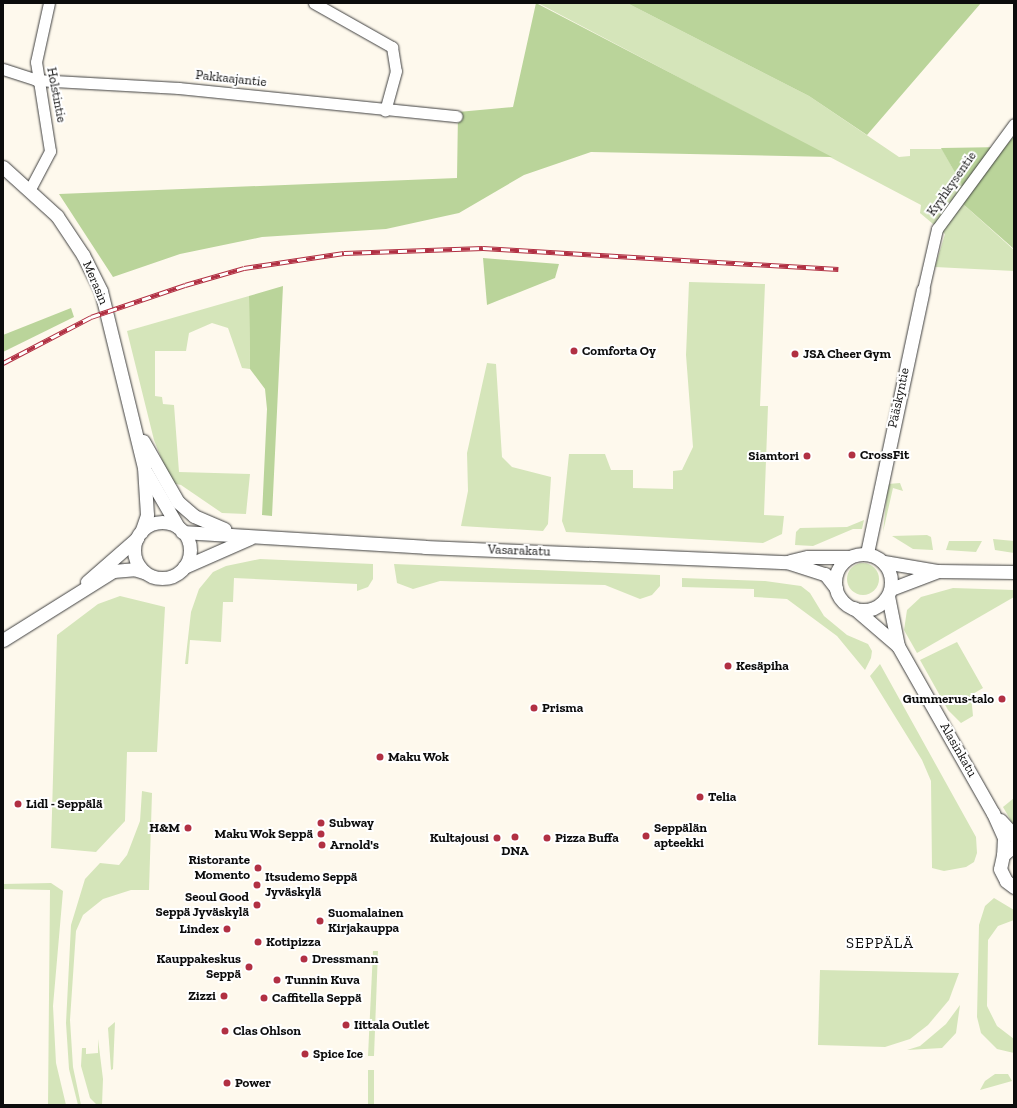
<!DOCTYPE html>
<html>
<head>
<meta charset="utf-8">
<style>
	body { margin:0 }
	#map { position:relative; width:1017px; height:1108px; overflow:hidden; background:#fef9ed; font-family:"Zilla Slab",serif }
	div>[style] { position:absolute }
	.green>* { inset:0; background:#d5e5ba; transform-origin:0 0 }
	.round { border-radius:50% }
	.forest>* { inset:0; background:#bad49a }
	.roads { filter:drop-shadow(0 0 1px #3f3f3f) drop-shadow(0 0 1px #3f3f3f) }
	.minor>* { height:11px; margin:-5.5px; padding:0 5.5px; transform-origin:5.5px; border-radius:5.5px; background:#fff }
	.tertiary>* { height:13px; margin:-6.5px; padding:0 6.5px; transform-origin:6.5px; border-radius:6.5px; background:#fff }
	.tertiary>.ring { margin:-6.5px; padding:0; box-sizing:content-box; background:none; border:13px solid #fff; border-radius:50% }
	.rail>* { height:4.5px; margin-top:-2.25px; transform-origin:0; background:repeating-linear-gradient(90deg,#fff 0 9px,#b13043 0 18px); box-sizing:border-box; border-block:1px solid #b13043 }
	.dots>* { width:11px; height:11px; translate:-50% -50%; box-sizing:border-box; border:2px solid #fff; border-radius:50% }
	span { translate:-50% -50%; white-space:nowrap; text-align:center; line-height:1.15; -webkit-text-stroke:4px #fff; paint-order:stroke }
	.street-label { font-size:13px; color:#0c0c0c }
	.poi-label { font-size:13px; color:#0c0c0c; font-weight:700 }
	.left { translate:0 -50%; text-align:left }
	.right { translate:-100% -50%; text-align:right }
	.quarter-label { font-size:15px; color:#0c0c0c; letter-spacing:1px }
	.frame { position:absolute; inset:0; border:4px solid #0c0c0c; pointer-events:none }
</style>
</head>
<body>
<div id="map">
	<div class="green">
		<div style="clip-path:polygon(538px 3px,627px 3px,809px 96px,899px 157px,910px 156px,910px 149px,942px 149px,962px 185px,963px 204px,1014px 250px,1014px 271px,935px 267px,945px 234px,920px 213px,921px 205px)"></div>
		<div style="clip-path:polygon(689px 282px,765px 284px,760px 406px,768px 406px,764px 515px,784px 516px,782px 534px,763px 543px,566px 532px,562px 521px,569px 454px,605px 454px,611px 470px,633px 470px,633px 488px,673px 489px,673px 471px,682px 470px,693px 447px,686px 355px)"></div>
		<div style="clip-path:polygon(249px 296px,250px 369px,242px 368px,228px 328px,212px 323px,189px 333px,186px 351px,155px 351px,155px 396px,162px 397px,163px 404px,174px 405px,179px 472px,250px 474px,246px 514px,222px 513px,181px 485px,171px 483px,154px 440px,127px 331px)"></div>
		<div style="clip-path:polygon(487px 363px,496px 364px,502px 457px,512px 467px,551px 477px,548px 524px,543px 531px,461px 526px,468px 491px,467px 453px)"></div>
		<div style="clip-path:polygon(900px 483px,903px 491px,893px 488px,883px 532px,888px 484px)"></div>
		<div style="clip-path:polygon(864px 520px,862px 529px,853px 529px,813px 546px,795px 545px,796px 532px,800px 528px,847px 527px)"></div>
		<div style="clip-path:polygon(927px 535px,931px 537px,933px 550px,913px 549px,892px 536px)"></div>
		<div style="clip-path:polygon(993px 539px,1014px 541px,1014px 553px,995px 550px)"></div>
		<div style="clip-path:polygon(949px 541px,982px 541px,976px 552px,946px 550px)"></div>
		<div style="clip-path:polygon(260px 559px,373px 564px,373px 579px,368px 587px,357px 591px,357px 584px,234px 578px,233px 602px,223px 602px,221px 642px,190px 640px,188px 664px,185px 664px,191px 612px,199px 589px,213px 572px,226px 566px)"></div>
		<div class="round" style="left:847px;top:563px;width:32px;height:32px"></div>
		<div style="clip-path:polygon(394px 564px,660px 575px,660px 586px,652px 595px,640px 599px,605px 585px,440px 581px,413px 589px,397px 583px)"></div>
		<div style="clip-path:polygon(682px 578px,765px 581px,801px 586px,810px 593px,824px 616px,847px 635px,868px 644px,872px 651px,871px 658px,865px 670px,837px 636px,787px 599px,754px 597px,754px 589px,682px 587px)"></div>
		<div style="clip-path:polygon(953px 588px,1014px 590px,1014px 597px,917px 653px,904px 630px,907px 610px,921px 597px)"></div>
		<div style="clip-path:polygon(120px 596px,165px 607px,157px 752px,127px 752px,125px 821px,96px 852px,51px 848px,57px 635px,98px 604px)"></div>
		<div style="clip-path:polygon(957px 642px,983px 688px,971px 695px,973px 716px,961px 723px,948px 710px,920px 660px)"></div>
		<div style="clip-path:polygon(880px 664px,976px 837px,977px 853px,974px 862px,966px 867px,944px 871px,932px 868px,931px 781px,922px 760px,870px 676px)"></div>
		<div style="clip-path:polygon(142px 791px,152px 793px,149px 890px,131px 890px,103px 899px,83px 915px,76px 931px,70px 1020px,73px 1067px,81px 1105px,78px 1105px,69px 1069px,66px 1023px,71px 925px,85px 879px,100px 863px,119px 865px,127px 855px,140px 821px)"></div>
		<div style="clip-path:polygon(1014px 798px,1014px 826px,1003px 807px)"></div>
		<div style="clip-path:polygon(51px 883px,63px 891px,53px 1006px,56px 1063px,66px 1105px,48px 1105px,50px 890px,3px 889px,3px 884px)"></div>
		<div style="clip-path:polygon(994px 898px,1014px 910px,1014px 920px,998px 926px,988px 940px,987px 1006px,997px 1026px,1014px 1039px,1014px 1053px,997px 1049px,981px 1033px,977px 1017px,979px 925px,985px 906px)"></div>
		<div style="clip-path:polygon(373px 951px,378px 951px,374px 1056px,368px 1056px)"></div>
		<div style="clip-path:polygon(820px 970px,959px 973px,949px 1000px,928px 1025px,910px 1039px,885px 1047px,818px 1045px)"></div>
		<div style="clip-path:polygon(960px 1005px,956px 1033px,942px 1048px,907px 1050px,920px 1046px,946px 1024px)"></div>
		<div style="clip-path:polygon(115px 1022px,113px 1069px,111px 1070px,108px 1028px)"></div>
		<div style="clip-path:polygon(98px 1039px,103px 1079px,102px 1105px,97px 1105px,90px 1098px,81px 1066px,82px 1048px,86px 1048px,86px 1054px,98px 1053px)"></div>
		<div style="left:368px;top:1070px;width:6px;height:35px"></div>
		<div style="clip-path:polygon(995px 1074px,1008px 1074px,1012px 1081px,980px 1090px,985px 1081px)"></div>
	</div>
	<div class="forest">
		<div style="clip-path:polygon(536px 3px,832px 157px,591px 152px,524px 175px,459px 213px,386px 229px,262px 237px,180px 254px,113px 277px,59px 194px,457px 178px,458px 112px,513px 107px)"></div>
		<div style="clip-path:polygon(627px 3px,981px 3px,867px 135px,809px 96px)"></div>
		<div style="clip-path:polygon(1014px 136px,1014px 249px,963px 204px,962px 185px,941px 148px,1005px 147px)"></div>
		<div style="clip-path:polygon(483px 258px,559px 264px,555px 278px,487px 305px)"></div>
		<div style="clip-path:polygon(283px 286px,272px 516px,262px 515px,267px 409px,265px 389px,250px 369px,249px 296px)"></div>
		<div style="clip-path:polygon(71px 308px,74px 317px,3px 352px,3px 335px)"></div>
	</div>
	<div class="roads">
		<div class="minor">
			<div style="left:314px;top:3px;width:90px;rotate:29.4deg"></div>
			<div style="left:392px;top:47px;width:24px;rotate:81deg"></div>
			<div style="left:396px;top:71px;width:41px;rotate:105.4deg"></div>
			<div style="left:3px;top:69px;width:35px;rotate:18deg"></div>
			<div style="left:36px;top:80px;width:143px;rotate:3.2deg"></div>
			<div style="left:179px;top:88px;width:279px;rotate:5.8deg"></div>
			<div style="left:30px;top:189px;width:43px;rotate:-62.2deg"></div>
			<div style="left:50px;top:151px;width:90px;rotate:-98.9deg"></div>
			<div style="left:36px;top:62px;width:60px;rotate:-77.6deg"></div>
			<div style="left:923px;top:290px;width:63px;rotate:-77.1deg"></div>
			<div style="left:937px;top:229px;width:130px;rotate:-53.7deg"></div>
		</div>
		<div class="tertiary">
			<div style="left:3px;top:167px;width:73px;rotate:42.2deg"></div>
			<div style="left:57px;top:216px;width:47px;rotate:56.3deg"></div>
			<div style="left:83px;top:255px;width:40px;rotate:63.4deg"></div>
			<div style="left:101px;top:291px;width:181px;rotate:76.3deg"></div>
			<div style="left:144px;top:467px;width:48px;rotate:86.4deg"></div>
			<div style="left:147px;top:515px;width:18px;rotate:109deg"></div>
			<div style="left:143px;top:441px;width:70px;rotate:60.2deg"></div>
			<div style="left:178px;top:502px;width:21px;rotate:41deg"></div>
			<div style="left:194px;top:516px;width:33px;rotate:23deg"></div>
			<div style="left:146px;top:472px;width:64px;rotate:59.8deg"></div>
			<div class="ring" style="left:134px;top:522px;width:43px;height:43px"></div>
			<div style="left:182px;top:532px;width:243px;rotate:3.5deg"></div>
			<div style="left:425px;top:547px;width:362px;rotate:2.4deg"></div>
			<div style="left:787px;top:562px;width:40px;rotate:18deg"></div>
			<div style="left:825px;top:574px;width:18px;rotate:52deg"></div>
			<div style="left:867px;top:553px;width:269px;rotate:-78deg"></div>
			<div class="ring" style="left:835px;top:554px;width:43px;height:43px"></div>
			<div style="left:790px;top:561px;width:18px;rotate:-13deg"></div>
			<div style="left:808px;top:557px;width:41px"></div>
			<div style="left:884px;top:562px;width:55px;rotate:9.5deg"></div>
			<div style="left:938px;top:571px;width:76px;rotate:0.8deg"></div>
			<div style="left:184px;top:567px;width:72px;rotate:-23.7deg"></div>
			<div style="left:87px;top:582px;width:67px;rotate:-41.3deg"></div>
			<div style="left:891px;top:589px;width:50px;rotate:-21deg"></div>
			<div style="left:888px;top:596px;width:51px;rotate:78.7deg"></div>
			<div style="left:898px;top:646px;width:192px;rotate:60.4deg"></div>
			<div style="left:993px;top:813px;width:27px;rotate:66deg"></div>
			<div style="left:1004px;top:838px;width:17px;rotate:93deg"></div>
			<div style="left:854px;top:608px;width:58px;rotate:40.8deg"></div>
			<div style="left:3px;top:640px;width:130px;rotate:-32.1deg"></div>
			<div style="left:113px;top:571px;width:21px;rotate:-5deg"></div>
			<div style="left:134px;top:569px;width:10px;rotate:17deg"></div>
			<div style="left:1000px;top:820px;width:21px;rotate:47deg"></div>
			<div style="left:1014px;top:846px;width:14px;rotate:141deg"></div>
			<div style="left:1003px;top:855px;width:14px;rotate:102deg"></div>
			<div style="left:1000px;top:869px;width:13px;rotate:63deg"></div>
			<div style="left:1006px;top:881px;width:10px;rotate:37deg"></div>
		</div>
	</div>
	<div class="rail">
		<div style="left:3px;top:363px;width:99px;rotate:-27.6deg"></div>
		<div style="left:91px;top:317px;width:99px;rotate:-18.8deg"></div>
		<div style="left:185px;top:285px;width:61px;rotate:-16.1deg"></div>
		<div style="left:244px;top:268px;width:101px;rotate:-8.5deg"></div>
		<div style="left:344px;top:253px;width:139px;rotate:-2.1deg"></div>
		<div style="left:483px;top:248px;width:356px;rotate:3.4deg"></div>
	</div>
	<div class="dots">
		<div style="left:574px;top:351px;background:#b13043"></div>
		<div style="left:795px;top:354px;background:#b13043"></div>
		<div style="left:852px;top:455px;background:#b13043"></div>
		<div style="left:807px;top:456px;background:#b13043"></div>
		<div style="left:728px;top:666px;background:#b13043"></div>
		<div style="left:1002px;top:699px;background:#b13043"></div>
		<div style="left:534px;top:708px;background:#b13043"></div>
		<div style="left:380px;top:757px;background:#b13043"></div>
		<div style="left:700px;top:797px;background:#b13043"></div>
		<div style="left:18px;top:804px;background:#b13043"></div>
		<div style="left:321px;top:823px;background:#b13043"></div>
		<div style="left:188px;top:828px;background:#b13043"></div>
		<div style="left:321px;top:834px;background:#b13043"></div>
		<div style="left:646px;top:836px;background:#b13043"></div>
		<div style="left:515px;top:837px;background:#b13043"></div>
		<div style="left:497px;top:838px;background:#b13043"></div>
		<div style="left:547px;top:838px;background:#b13043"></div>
		<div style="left:322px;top:845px;background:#b13043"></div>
		<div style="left:258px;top:868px;background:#b13043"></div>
		<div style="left:257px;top:885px;background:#b13043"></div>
		<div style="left:257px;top:905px;background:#b13043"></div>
		<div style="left:320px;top:921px;background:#b13043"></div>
		<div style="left:227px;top:929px;background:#b13043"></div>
		<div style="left:258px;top:942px;background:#b13043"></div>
		<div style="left:304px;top:959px;background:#b13043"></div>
		<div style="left:249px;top:967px;background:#b13043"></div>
		<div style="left:277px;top:980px;background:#b13043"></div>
		<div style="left:224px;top:996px;background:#b13043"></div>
		<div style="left:264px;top:998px;background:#b13043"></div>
		<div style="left:346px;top:1025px;background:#b13043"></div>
		<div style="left:225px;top:1031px;background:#b13043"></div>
		<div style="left:305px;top:1054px;background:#b13043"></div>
		<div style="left:227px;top:1083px;background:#b13043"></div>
	</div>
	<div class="street-label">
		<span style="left:231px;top:79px;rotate:6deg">Pakkaajantie</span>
		<span style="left:56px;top:95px;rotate:79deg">Holstintie</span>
		<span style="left:952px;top:184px;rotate:-55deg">Kyyhkysentie</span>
		<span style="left:95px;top:283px;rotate:67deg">Merasin</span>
		<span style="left:899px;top:398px;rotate:-78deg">Pääskyntie</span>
		<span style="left:519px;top:551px;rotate:2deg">Vasarakatu</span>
		<span style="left:958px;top:750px;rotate:60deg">Alasinkatu</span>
	</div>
	<div class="poi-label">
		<span class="left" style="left:582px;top:351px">Comforta Oy</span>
		<span class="left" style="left:803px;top:354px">JSA Cheer Gym</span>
		<span class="left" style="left:860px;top:455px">CrossFit</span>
		<span class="right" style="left:799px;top:456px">Siamtori</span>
		<span class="left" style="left:736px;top:666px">Kesäpiha</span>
		<span class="right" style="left:994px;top:699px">Gummerus-talo</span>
		<span class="left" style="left:542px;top:708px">Prisma</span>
		<span class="left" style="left:388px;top:757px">Maku Wok</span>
		<span class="left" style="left:708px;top:797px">Telia</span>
		<span class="left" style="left:26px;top:804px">Lidl - Seppälä</span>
		<span class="left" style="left:329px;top:823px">Subway</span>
		<span class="right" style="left:180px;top:828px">H&amp;M</span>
		<span class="left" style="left:654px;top:836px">Seppälän<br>apteekki</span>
		<span class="right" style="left:313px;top:834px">Maku Wok Seppä</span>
		<span class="right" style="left:489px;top:838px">Kultajousi</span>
		<span class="left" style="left:555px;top:838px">Pizza Buffa</span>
		<span class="left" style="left:330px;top:845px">Arnold's</span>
		<span style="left:515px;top:851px">DNA</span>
		<span class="right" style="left:250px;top:868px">Ristorante<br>Momento</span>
		<span class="left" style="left:265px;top:885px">Itsudemo Seppä<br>Jyväskylä</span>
		<span class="right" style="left:249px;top:905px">Seoul Good<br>Seppä Jyväskylä</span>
		<span class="left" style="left:328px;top:921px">Suomalainen<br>Kirjakauppa</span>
		<span class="right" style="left:219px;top:929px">Lindex</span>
		<span class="left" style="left:266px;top:942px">Kotipizza</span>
		<span class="left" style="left:312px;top:959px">Dressmann</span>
		<span class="right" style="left:241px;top:967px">Kauppakeskus<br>Seppä</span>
		<span class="left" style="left:285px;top:980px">Tunnin Kuva</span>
		<span class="right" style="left:216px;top:996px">Zizzi</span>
		<span class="left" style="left:272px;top:998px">Caffitella Seppä</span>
		<span class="left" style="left:354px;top:1025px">Iittala Outlet</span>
		<span class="left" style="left:233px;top:1031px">Clas Ohlson</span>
		<span class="left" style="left:313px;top:1054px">Spice Ice</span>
		<span class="left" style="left:235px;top:1083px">Power</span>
	</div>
	<div class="quarter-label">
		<span style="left:880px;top:944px">SEPPÄLÄ</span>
	</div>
	<div class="frame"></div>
</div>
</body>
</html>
